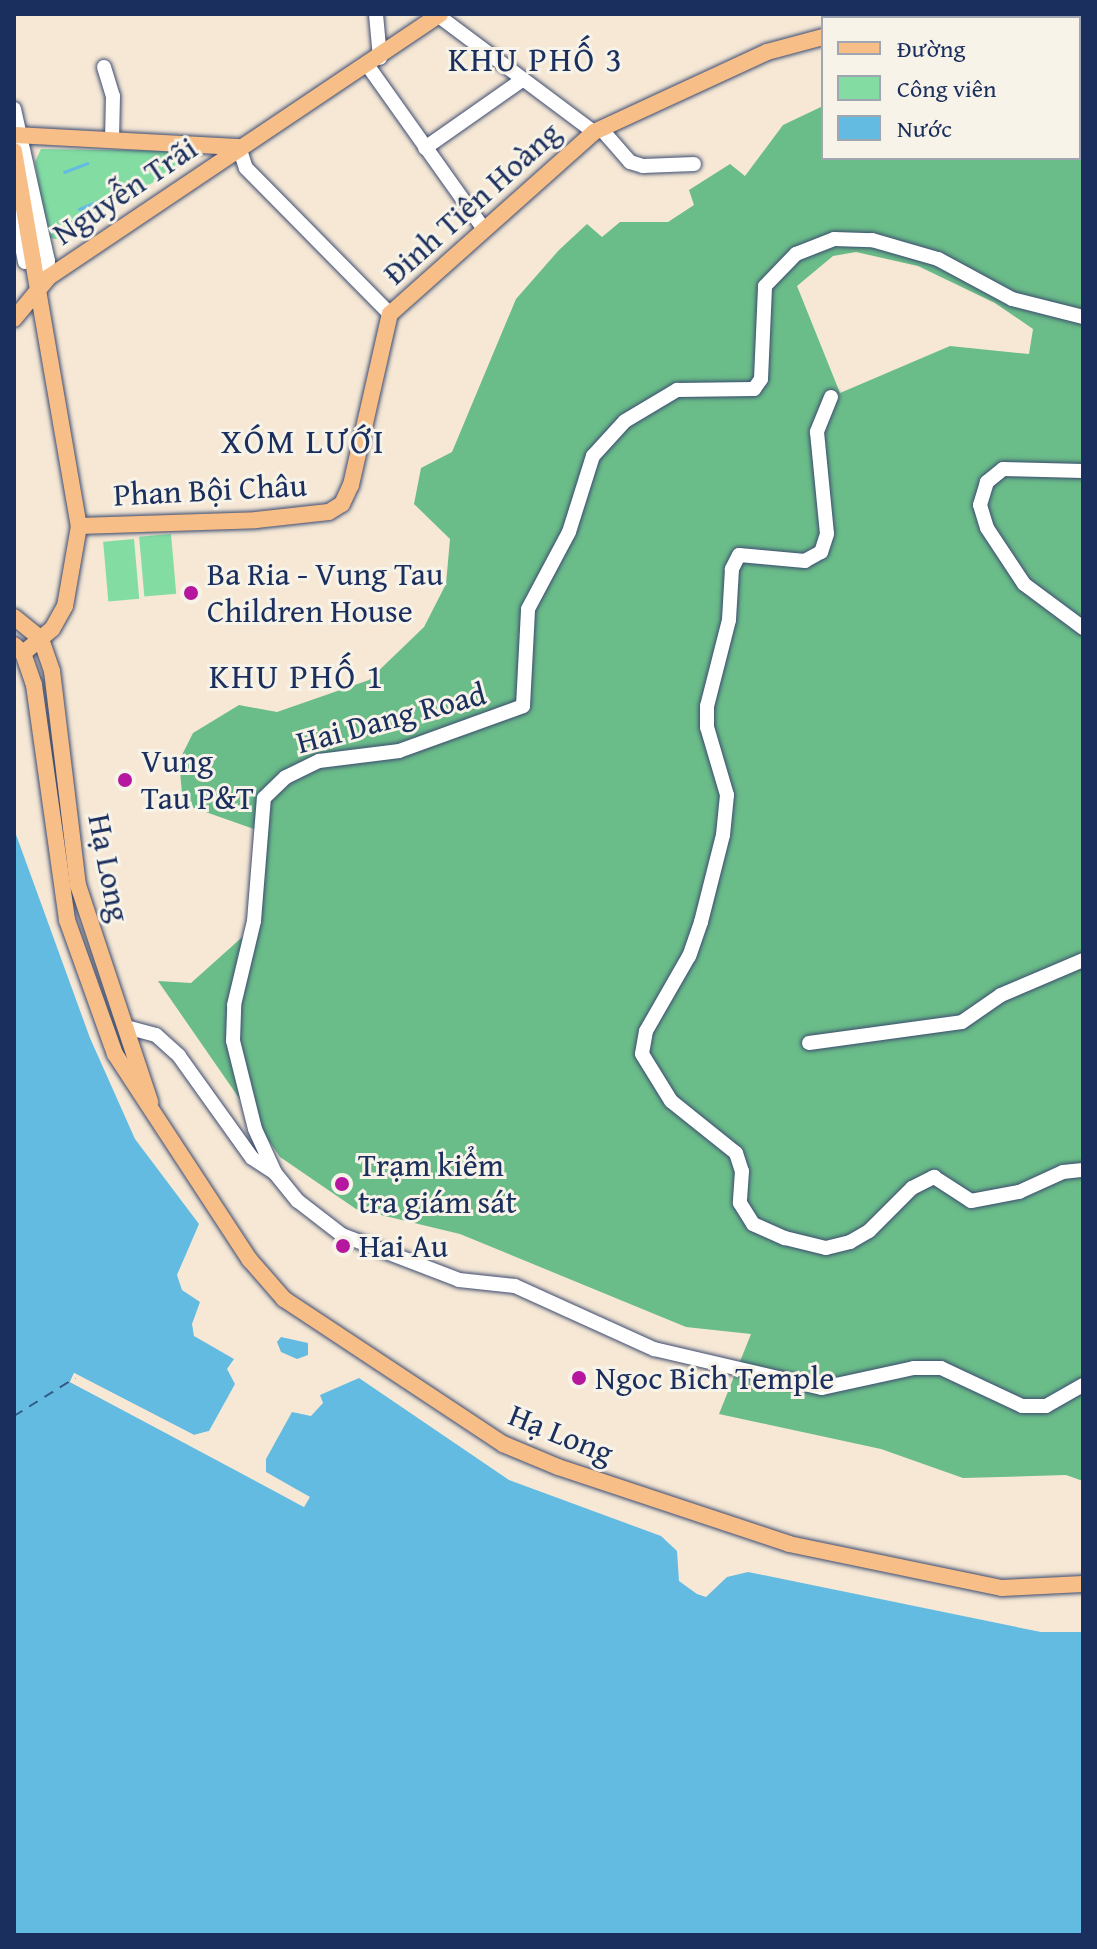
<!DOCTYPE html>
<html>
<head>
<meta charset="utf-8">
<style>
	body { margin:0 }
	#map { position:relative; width:1097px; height:1949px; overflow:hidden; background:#f6e8d5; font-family:"Gentium Book Plus",serif }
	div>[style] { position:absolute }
	.green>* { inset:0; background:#83dda3; transform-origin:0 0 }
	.forest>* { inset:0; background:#6abc89 }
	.water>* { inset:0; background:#64bbe1 }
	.pier>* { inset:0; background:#f6e8d5 }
	.stream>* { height:3px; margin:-1.5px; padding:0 1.5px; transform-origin:1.5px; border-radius:1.5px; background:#64bbe1 }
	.ferry>* { height:2px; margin-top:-1px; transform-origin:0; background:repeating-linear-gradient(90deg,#315985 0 10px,transparent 0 18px) }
	.roads { filter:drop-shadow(0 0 2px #3c4b70) drop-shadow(0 0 2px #3c4b70) }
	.minor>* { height:14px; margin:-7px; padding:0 7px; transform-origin:7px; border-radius:7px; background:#fff }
	.major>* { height:16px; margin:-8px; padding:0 8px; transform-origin:8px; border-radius:8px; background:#f7be88 }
	.dots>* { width:22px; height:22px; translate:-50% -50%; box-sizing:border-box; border:4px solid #f7f3e8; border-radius:50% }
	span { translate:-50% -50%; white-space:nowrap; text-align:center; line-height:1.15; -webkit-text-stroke:6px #f7f3e8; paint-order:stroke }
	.street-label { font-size:32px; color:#1b2f5e }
	.poi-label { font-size:32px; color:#1b2f5e }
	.left { translate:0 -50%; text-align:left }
	.neighbourhood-label { font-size:34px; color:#1b2f5e; letter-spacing:2px }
	.frame { position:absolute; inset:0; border:16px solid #1b2f5e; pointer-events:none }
	.legend { position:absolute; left:821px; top:16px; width:260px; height:144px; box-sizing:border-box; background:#f7f3e8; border:2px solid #9fa5b1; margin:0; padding:10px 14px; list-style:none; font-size:24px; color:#1b2f5e }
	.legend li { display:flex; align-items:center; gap:16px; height:40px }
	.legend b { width:40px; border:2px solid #9fa5b1 }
</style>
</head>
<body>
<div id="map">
	<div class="green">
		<div style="clip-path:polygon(41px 149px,191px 151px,193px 159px,56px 239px,47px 238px,35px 162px)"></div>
		<div style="left:171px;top:534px;width:60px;height:32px;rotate:85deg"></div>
		<div style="left:134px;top:539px;width:60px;height:31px;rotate:85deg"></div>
	</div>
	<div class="forest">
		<div style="clip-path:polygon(evenodd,1083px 59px,1083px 1481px,1066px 1475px,963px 1478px,881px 1449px,719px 1414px,751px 1334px,686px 1327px,460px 1234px,356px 1209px,280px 1157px,158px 981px,191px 983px,259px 922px,262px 832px,183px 804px,179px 761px,193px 733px,239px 705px,277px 712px,369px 680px,424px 627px,446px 584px,450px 539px,414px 504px,421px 468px,452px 452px,516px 299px,559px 250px,587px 224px,602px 237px,620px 222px,668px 222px,694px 205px,689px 190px,730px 164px,745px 176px,783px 125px,823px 106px,823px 158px,1079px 158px,1083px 59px,856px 252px,918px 266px,995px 303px,1033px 329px,1029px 354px,950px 346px,840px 393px,797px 286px,833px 256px,856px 252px)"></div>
	</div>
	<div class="water">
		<div style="clip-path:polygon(14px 829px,90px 1038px,135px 1139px,199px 1224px,177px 1275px,182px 1290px,200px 1302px,192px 1324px,194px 1336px,234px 1359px,227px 1369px,235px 1384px,209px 1431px,194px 1435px,74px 1373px,70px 1382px,304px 1507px,309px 1497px,266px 1472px,266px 1459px,292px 1412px,311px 1416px,323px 1403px,320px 1395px,359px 1378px,509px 1480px,661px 1536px,677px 1551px,679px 1581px,697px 1594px,706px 1597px,727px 1577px,748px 1572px,1041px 1632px,1083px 1632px,1083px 1935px,14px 1935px)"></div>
		<div style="clip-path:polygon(281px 1337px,308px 1343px,308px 1355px,297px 1359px,281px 1352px,277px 1342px)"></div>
	</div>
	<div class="pier">
		<div style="clip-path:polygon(74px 1373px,194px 1435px,209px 1431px,192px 1439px,76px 1378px,199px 1450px,70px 1382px)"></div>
		<div style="clip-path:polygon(262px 1470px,310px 1497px,304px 1507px,250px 1477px,303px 1501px)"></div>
	</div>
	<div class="stream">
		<div style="left:64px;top:172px;width:25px;rotate:-21deg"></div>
		<div style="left:79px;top:209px;width:26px;rotate:-23deg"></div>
	</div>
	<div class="ferry">
		<div style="left:14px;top:1416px;width:72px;rotate:-31.9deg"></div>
	</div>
	<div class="roads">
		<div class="minor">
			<div style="left:376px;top:14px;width:44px;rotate:84.8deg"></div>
			<div style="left:436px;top:14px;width:197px;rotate:36.8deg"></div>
			<div style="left:368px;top:66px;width:199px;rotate:54.6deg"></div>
			<div style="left:104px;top:67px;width:30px;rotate:73deg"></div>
			<div style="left:113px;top:96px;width:43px;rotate:91.3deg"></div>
			<div style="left:14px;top:109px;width:156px;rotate:77.4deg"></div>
			<div style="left:48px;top:261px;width:27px;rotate:110deg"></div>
			<div style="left:603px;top:131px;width:41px;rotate:48.9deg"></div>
			<div style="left:630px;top:162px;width:14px;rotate:17deg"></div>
			<div style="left:643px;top:166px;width:51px;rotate:-2.2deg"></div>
			<div style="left:239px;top:147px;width:22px;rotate:72deg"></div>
			<div style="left:246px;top:168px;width:205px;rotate:45.4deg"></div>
			<div style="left:425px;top:148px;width:118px;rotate:-35deg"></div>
			<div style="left:14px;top:205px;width:58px;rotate:79.1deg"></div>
			<div style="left:831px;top:397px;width:38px;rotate:112deg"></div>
			<div style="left:817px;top:432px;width:102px;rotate:84.4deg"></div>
			<div style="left:827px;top:534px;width:19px;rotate:108deg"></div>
			<div style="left:821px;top:552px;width:18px;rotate:151deg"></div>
			<div style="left:805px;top:561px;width:66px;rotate:-174.8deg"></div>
			<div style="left:739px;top:555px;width:16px;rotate:117deg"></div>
			<div style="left:732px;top:569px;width:51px;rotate:93.4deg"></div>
			<div style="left:729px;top:620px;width:89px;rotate:104.3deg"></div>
			<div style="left:707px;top:706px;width:21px;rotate:90deg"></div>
			<div style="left:707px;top:727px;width:71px;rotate:73.6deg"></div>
			<div style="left:727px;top:795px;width:40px;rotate:95.7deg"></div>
			<div style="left:723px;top:835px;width:90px;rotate:104.2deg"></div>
			<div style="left:701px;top:922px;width:36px;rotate:109deg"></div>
			<div style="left:689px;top:956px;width:86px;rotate:119.8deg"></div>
			<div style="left:646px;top:1031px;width:23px;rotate:100deg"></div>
			<div style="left:642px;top:1054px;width:55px;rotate:58.3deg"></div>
			<div style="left:671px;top:1101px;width:83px;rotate:38.7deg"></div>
			<div style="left:736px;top:1153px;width:19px;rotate:72deg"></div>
			<div style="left:742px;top:1171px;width:32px;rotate:94deg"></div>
			<div style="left:740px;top:1203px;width:25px;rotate:58deg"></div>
			<div style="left:753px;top:1224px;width:35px;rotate:24deg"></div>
			<div style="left:785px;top:1238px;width:42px;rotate:13.7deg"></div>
			<div style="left:826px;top:1248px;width:25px;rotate:-14deg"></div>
			<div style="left:850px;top:1242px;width:22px;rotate:-30deg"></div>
			<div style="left:869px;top:1231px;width:61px;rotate:-45deg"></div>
			<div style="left:912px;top:1188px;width:25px;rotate:-27deg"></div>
			<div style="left:934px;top:1177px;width:44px;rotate:33deg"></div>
			<div style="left:971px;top:1201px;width:49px;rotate:-10.6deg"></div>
			<div style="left:1019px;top:1192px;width:48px;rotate:-24.4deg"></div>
			<div style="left:1063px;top:1172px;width:20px;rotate:-6deg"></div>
			<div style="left:1083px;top:471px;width:80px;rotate:-178.6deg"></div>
			<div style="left:1003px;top:469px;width:21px;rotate:141deg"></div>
			<div style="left:987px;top:482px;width:24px;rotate:107deg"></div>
			<div style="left:980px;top:505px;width:24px;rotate:73deg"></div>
			<div style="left:987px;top:528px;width:67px;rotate:56.5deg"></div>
			<div style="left:1024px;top:584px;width:74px;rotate:36.7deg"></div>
			<div style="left:126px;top:1027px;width:31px;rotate:15deg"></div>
			<div style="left:156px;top:1035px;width:31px;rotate:42deg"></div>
			<div style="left:179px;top:1056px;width:125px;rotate:54.4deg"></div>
			<div style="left:252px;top:1158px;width:27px;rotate:33deg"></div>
			<div style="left:275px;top:1173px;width:48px;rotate:-114.4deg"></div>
			<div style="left:255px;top:1129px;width:91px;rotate:-104deg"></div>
			<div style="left:233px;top:1041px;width:36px;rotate:-88deg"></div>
			<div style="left:234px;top:1005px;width:86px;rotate:-76.6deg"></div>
			<div style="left:254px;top:921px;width:123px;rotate:-85.4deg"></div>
			<div style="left:264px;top:798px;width:30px;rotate:-44deg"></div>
			<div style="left:286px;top:777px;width:37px;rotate:-26deg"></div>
			<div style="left:319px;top:761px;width:81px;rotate:-7.1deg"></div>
			<div style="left:399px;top:751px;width:132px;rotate:-19.9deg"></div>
			<div style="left:523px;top:706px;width:97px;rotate:-87deg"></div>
			<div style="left:528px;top:609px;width:87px;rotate:-62deg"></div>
			<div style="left:569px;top:532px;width:80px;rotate:-72.5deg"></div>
			<div style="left:593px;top:456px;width:47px;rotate:-47.6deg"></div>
			<div style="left:625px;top:421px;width:61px;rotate:-30.8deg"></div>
			<div style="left:677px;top:390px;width:77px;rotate:-0.7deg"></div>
			<div style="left:754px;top:389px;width:12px;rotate:-55deg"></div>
			<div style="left:761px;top:379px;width:93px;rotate:-87.5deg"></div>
			<div style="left:765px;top:286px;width:45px;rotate:-45.9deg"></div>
			<div style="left:796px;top:254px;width:41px;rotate:-21.5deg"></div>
			<div style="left:834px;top:239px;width:38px;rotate:2deg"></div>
			<div style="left:872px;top:240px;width:69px;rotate:16.1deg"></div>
			<div style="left:938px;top:259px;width:84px;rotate:28.4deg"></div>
			<div style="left:1012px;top:299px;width:73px;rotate:14.2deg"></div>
			<div style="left:809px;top:1043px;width:154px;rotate:-7.8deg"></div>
			<div style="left:962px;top:1022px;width:47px;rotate:-34.7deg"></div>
			<div style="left:1001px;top:995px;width:89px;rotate:-23.1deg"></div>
			<div style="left:275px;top:1173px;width:36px;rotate:51deg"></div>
			<div style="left:298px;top:1201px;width:56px;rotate:37.7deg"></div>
			<div style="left:342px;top:1235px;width:125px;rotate:21deg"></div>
			<div style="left:459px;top:1280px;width:56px;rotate:6.1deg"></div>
			<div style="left:515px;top:1286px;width:153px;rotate:24.4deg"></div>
			<div style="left:654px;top:1349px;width:172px;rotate:13.1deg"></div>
			<div style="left:822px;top:1388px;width:94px;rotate:-12.3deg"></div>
			<div style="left:914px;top:1368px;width:27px"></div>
			<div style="left:941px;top:1368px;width:89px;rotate:25.1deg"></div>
			<div style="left:1022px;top:1406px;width:24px"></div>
			<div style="left:1046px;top:1406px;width:43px;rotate:-29.6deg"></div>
		</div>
		<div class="major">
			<div style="left:1050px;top:18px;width:12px;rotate:-20deg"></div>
			<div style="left:14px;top:135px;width:225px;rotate:3.1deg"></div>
			<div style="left:14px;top:151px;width:381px;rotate:80.2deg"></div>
			<div style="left:79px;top:526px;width:81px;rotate:99.9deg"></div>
			<div style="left:65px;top:606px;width:26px;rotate:119deg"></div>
			<div style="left:52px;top:629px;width:38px;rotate:140deg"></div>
			<div style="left:14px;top:319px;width:55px;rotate:-50.2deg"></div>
			<div style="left:49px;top:277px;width:471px;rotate:-33.9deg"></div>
			<div style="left:79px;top:526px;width:177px;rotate:-1.9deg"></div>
			<div style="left:256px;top:520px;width:73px;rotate:-6.3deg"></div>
			<div style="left:329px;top:512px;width:15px;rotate:-32deg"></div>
			<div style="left:342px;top:504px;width:21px;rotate:-65deg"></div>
			<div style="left:351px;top:485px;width:175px;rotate:-77.2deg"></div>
			<div style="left:390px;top:314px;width:273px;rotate:-41.7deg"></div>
			<div style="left:594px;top:132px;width:191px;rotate:-24.8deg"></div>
			<div style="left:767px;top:52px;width:58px;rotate:-15deg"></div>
			<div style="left:14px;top:617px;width:35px;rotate:39deg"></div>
			<div style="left:41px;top:639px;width:34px;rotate:71deg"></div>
			<div style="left:52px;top:671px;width:216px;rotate:83.1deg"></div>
			<div style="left:78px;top:885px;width:229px;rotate:71.6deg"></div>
			<div style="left:14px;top:645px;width:12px;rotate:42deg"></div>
			<div style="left:23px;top:653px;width:34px;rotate:71deg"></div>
			<div style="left:34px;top:685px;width:237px;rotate:82deg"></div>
			<div style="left:67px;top:920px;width:142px;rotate:70.3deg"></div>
			<div style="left:115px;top:1054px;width:246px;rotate:56.8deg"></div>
			<div style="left:250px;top:1260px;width:52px;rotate:48.9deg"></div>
			<div style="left:284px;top:1299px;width:263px;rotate:33.5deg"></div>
			<div style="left:503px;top:1444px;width:60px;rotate:22.7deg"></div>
			<div style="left:558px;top:1467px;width:243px;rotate:18.4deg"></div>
			<div style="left:789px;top:1544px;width:217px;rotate:11.7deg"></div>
			<div style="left:1002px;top:1588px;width:81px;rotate:-2.8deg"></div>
		</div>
	</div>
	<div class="dots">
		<div style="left:191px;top:593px;background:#b5179e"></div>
		<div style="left:125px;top:780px;background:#b5179e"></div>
		<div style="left:342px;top:1184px;background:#b5179e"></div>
		<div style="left:343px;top:1246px;background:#b5179e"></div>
		<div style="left:579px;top:1378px;background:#b5179e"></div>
	</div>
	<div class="street-label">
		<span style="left:125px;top:191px;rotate:-34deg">Nguyễn Trãi</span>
		<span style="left:472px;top:203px;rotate:-42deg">Đinh Tiên Hoàng</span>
		<span style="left:210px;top:490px;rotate:-3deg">Phan Bội Châu</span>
		<span style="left:391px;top:718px;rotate:-15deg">Hai Dang Road</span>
		<span style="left:109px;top:868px;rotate:79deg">Hạ Long</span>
		<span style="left:561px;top:1434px;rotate:22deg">Hạ Long</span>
	</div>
	<div class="poi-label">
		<span class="left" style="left:207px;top:593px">Ba Ria - Vung Tau<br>Children House</span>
		<span class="left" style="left:141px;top:780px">Vung<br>Tau P&amp;T</span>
		<span class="left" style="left:358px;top:1184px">Trạm kiểm<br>tra giám sát</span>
		<span class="left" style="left:359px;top:1246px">Hai Au</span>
		<span class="left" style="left:595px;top:1378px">Ngoc Bich Temple</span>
	</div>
	<div class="neighbourhood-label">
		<span style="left:536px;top:59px">KHU PHỐ 3</span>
		<span style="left:303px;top:441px">XÓM LƯỚI</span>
		<span style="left:297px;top:676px">KHU PHỐ 1</span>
	</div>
	<div class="frame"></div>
	<ul class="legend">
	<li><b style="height:10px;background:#f7be88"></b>Đường</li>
	<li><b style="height:22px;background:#83dda3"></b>Công viên</li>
	<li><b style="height:22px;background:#64bbe1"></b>Nước</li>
	</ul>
</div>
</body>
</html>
